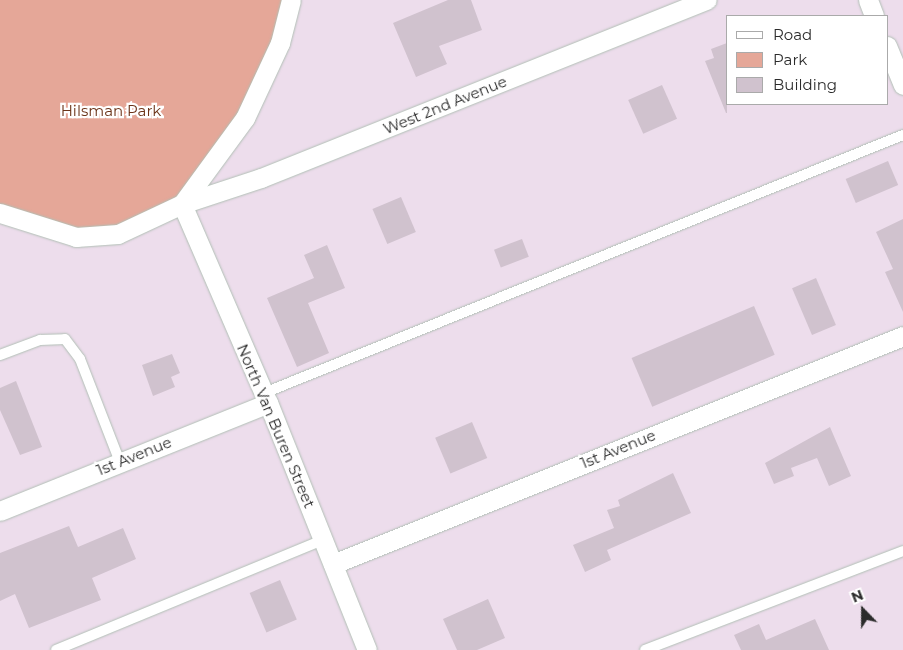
<!DOCTYPE html>
<html>
<head>
<meta charset="utf-8">
<style>
	body { margin:0 }
	#map { position:relative; width:903px; height:650px; overflow:hidden; background:#edddec; font-family:Montserrat,sans-serif }
	div>[style] { position:absolute }
	.green>* { inset:0; background:#e5a798 }
	.building>* { inset:0; background:#d0c2ce; transform-origin:0 0 }
	.roads { filter:drop-shadow(0 0 1px #b1bfb5) drop-shadow(0 0 1px #b1bfb5) }
	.service>* { height:10px; margin:-5px; padding:0 5px; transform-origin:5px; border-radius:5px; background:#fff }
	.minor>* { height:19px; margin:-9.5px; padding:0 9.5px; transform-origin:9.5px; border-radius:9.5px; background:#fff }
	span { translate:-50% -50%; white-space:nowrap; text-align:center; line-height:1.15; -webkit-text-stroke:4.5px #fff; paint-order:stroke }
	.street-label { font-size:15px; color:#2b2b2b }
	.park-label { font-size:15px; color:#6b3318 }
	.legend { position:absolute; left:726px; top:15px; width:162px; height:90px; box-sizing:border-box; background:#fff; border:1px solid #aaa; margin:0; padding:6px 9px; list-style:none; font-size:15px; color:#2b2b2b }
	.legend li { display:flex; align-items:center; gap:10px; height:25px }
	.legend b { width:25px; border:1px solid #aaa }
	.north { position:absolute; left:838px; top:585px; width:50px; height:50px; -webkit-text-stroke:4px #fff; paint-order:stroke; rotate:338deg; font-size:14px; font-weight:700; line-height:20px; text-align:center; color:#2b2b2b }
	.north::after { content:''; display:block; margin:auto; width:18px; height:22px; background:#2b2b2b; clip-path:polygon(50% 0,100% 100%,50% 72%,0 100%) }
</style>
</head>
<body>
<div id="map">
	<div class="green">
		<div style="clip-path:polygon(0 0,289px 0,265px 76px,183px 200px,118px 232px,77px 236px,0 211px)"></div>
	</div>
	<div class="building">
		<div style="clip-path:polygon(448px 0,471px 0,482px 30px,439px 46px,447px 64px,416px 77px,393px 23px)"></div>
		<div style="clip-path:polygon(727px 43px,727px 113px,726px 113px,705px 61px,714px 58px,711px 49px)"></div>
		<div style="left:662px;top:85px;width:37px;height:37px;rotate:66deg"></div>
		<div style="left:888px;top:161px;width:26px;height:46px;rotate:67deg"></div>
		<div style="left:401px;top:197px;width:38px;height:31px;rotate:67deg"></div>
		<div style="clip-path:polygon(903px 219px,903px 312px,885px 272px,893px 269px,876px 232px)"></div>
		<div style="left:522px;top:239px;width:19px;height:30px;rotate:69deg"></div>
		<div style="clip-path:polygon(327px 245px,345px 288px,308px 303px,329px 353px,297px 367px,267px 298px,314px 278px,304px 255px)"></div>
		<div style="left:816px;top:278px;width:51px;height:26px;rotate:67deg"></div>
		<div style="left:754px;top:306px;width:53px;height:133px;rotate:67deg"></div>
		<div style="clip-path:polygon(172px 354px,180px 373px,171px 377px,175px 387px,153px 396px,142px 365px)"></div>
		<div style="clip-path:polygon(16px 381px,42px 447px,20px 455px,0 410px,0 388px)"></div>
		<div style="left:472px;top:422px;width:39px;height:40px;rotate:67deg"></div>
		<div style="clip-path:polygon(830px 427px,851px 476px,829px 486px,817px 458px,791px 468px,794px 476px,774px 484px,765px 463px)"></div>
		<div style="clip-path:polygon(673px 473px,691px 513px,607px 550px,611px 560px,585px 572px,573px 545px,614px 528px,607px 510px,620px 506px,618px 500px)"></div>
		<div style="clip-path:polygon(69px 526px,78px 547px,123px 528px,136px 559px,92px 578px,101px 600px,29px 628px,15px 594px,0 601px,0 553px)"></div>
		<div style="left:280px;top:580px;width:43px;height:33px;rotate:67deg"></div>
		<div style="clip-path:polygon(488px 599px,505px 638px,477px 650px,457px 650px,443px 619px)"></div>
		<div style="clip-path:polygon(815px 619px,829px 650px,741px 650px,734px 635px,759px 624px,766px 640px)"></div>
	</div>
	<div class="roads">
		<div class="service">
			<div style="left:0;top:355px;width:43px;rotate:-20.6deg"></div>
			<div style="left:40px;top:340px;width:25px;rotate:-2deg"></div>
			<div style="left:65px;top:339px;width:25px;rotate:53deg"></div>
			<div style="left:80px;top:359px;width:110px;rotate:68.8deg"></div>
			<div style="left:264px;top:393px;width:689px;rotate:-21.99deg"></div>
			<div style="left:56px;top:650px;width:289px;rotate:-22.4deg"></div>
			<div style="left:645px;top:650px;width:276px;rotate:-21deg"></div>
		</div>
		<div class="minor">
			<div style="left:868px;top:0;width:17px;rotate:69deg"></div>
			<div style="left:887px;top:46px;width:42px;rotate:67.7deg"></div>
			<div style="left:0;top:213px;width:80px;rotate:17.5deg"></div>
			<div style="left:76px;top:237px;width:42px;rotate:-4.1deg"></div>
			<div style="left:118px;top:234px;width:71px;rotate:-25.1deg"></div>
			<div style="left:182px;top:204px;width:107px;rotate:-53.8deg"></div>
			<div style="left:245px;top:118px;width:83px;rotate:-65deg"></div>
			<div style="left:280px;top:43px;width:44px;rotate:-75.7deg"></div>
			<div style="left:0;top:511px;width:289px;rotate:-21.9deg"></div>
			<div style="left:333px;top:564px;width:614px;rotate:-21.8deg"></div>
			<div style="left:367px;top:650px;width:266px;rotate:-111.8deg"></div>
			<div style="left:268px;top:403px;width:217px;rotate:-113.4deg"></div>
			<div style="left:182px;top:204px;width:83px;rotate:-18.2deg"></div>
			<div style="left:261px;top:178px;width:480px;rotate:-21.8deg"></div>
		</div>
	</div>
	<div class="street-label">
		<span style="left:445px;top:105px;rotate:-22deg">West 2nd Avenue</span>
		<span style="left:276px;top:426px;rotate:67deg">North Van Buren Street</span>
		<span style="left:618px;top:449px;rotate:-22deg">1st Avenue</span>
		<span style="left:134px;top:456px;rotate:-22deg">1st Avenue</span>
	</div>
	<div class="park-label">
		<span style="left:111px;top:111px">Hilsman Park</span>
	</div>
	<ul class="legend">
	<li><b style="height:6px;background:#fff"></b>Road</li>
	<li><b style="height:14px;background:#e5a798"></b>Park</li>
	<li><b style="height:14px;background:#d0c2ce"></b>Building</li>
	</ul>
	<div class="north">N</div>
</div>
</body>
</html>
